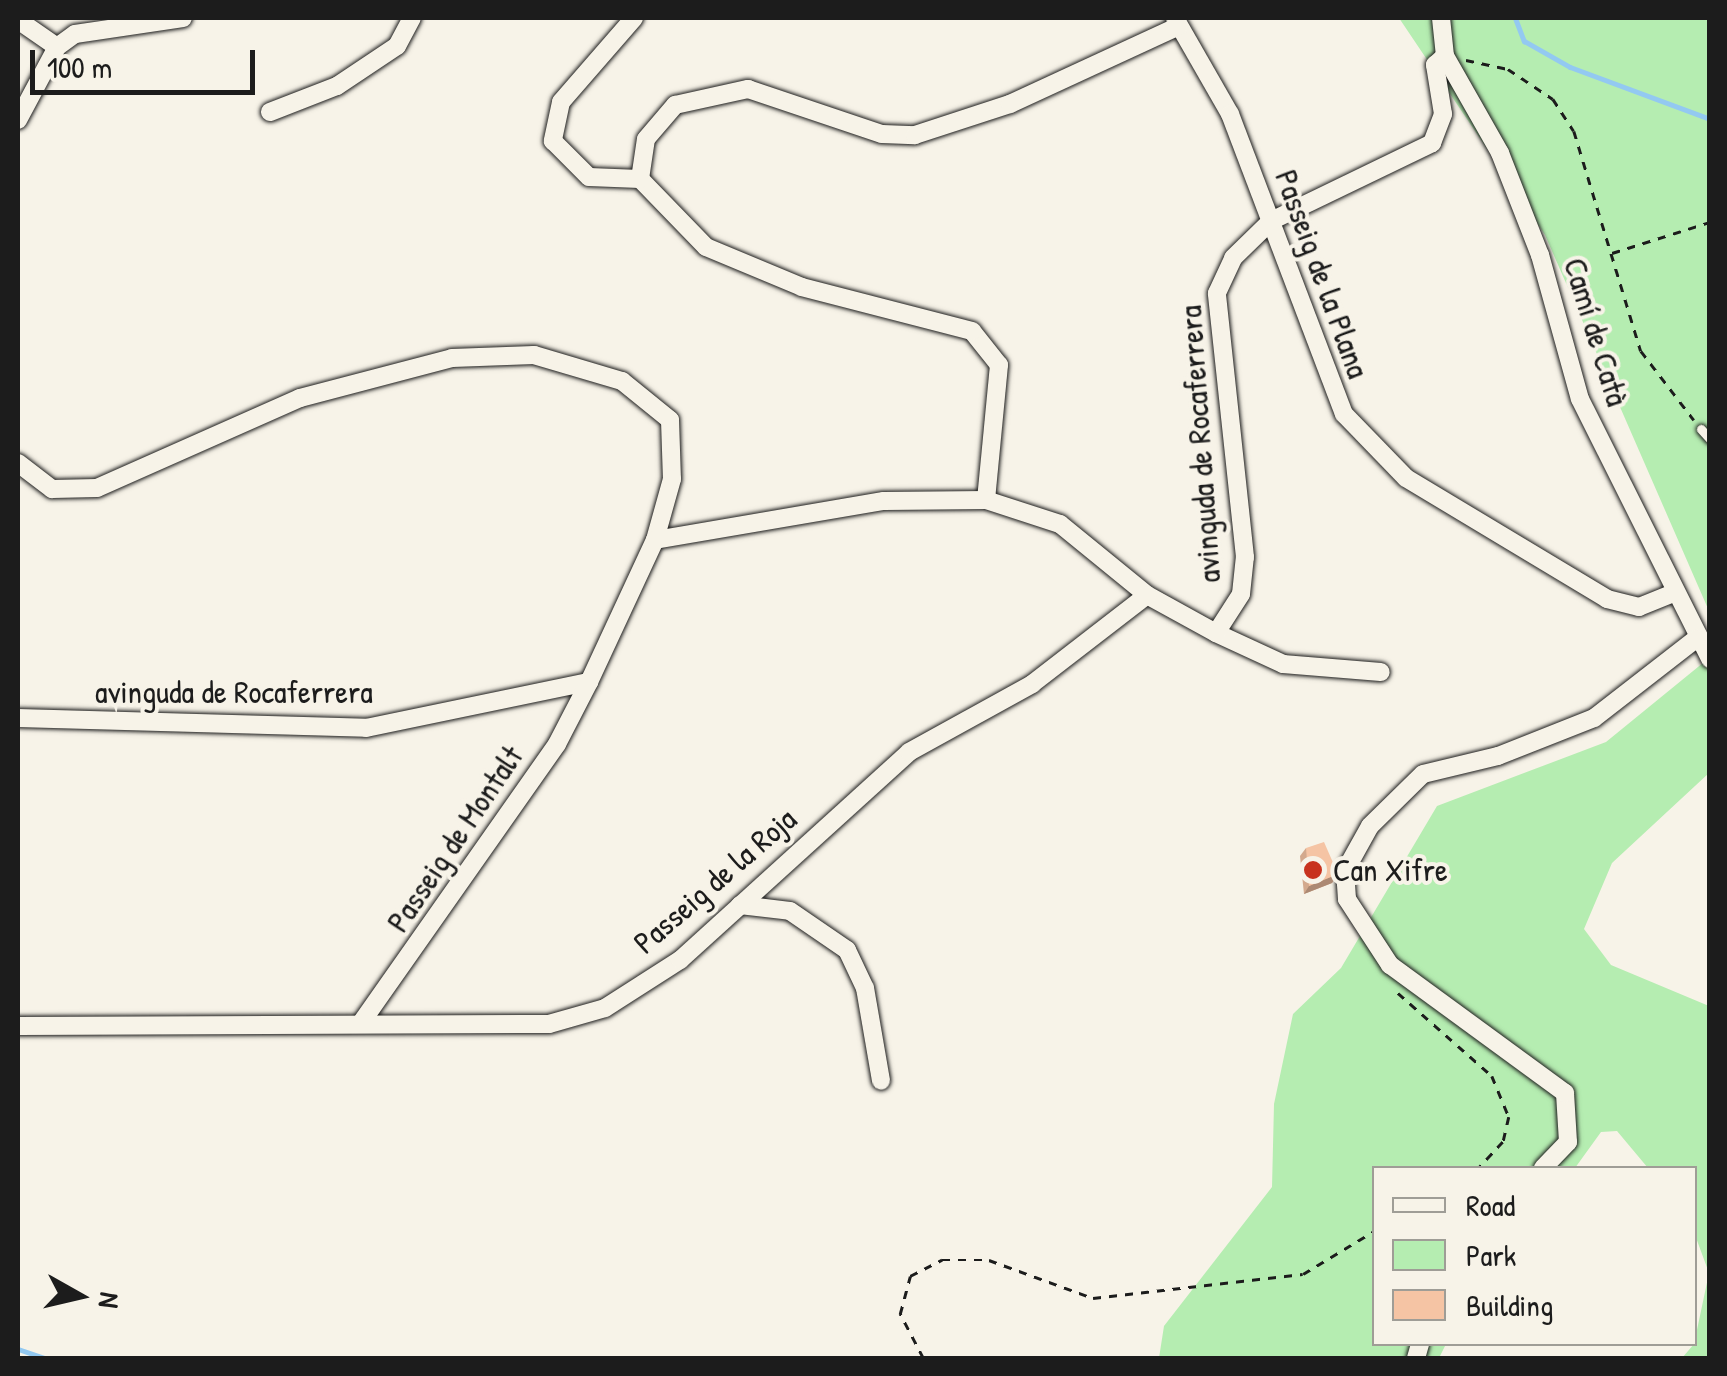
<!DOCTYPE html>
<html>
<head>
<meta charset="utf-8">
<style>
	body { margin:0 }
	#map { position:relative; width:1727px; height:1376px; overflow:hidden; background:#f7f3e8; font-family:"Patrick Hand",sans-serif }
	div>[style] { position:absolute }
	.green>* { inset:0; background:#b5edb1 }
	.stream>* { height:5px; margin:-2.5px; padding:0 2.5px; transform-origin:2.5px; border-radius:2.5px; background:#93c9f1 }
	.path>* { height:2.5px; margin-top:-1.25px; transform-origin:0; background:repeating-linear-gradient(90deg,#1c1c1c 0 8px,transparent 0 16px) }
	.roads { filter:drop-shadow(0 0 2px #1c1c1c) drop-shadow(0 0 2px #1c1c1c) }
	.lane>* { height:9px; margin:-4.5px; padding:0 4.5px; transform-origin:4.5px; border-radius:4.5px; background:#f7f3e8 }
	.street>* { height:18px; margin:-9px; padding:0 9px; transform-origin:9px; border-radius:9px; background:#f7f3e8 }
	.wall>* { inset:0; background:#d3a98d }
	.shaded-wall>* { inset:0; background:#ac8973 }
	.building>* { inset:0; background:#f5c4a4 }
	.dots>* { width:28px; height:28px; translate:-50% -50%; box-sizing:border-box; border:5px solid #f7f3e8; border-radius:50% }
	span { translate:-50% -50%; white-space:nowrap; text-align:center; line-height:1.15; -webkit-text-stroke:8px #f7f3e8; paint-order:stroke }
	.street-label { font-size:32px; color:#1c1c1c }
	.poi-label { font-size:32px; color:#1c1c1c }
	.left { translate:0 -50%; text-align:left }
	.frame { position:absolute; inset:0; border:20px solid #1c1c1c; pointer-events:none }
	.legend { position:absolute; left:1372px; top:1166px; width:325px; height:180px; box-sizing:border-box; background:#f7f3e8; border:2px solid #9f9d96; margin:0; padding:12px 18px; list-style:none; font-size:30px; color:#1c1c1c }
	.legend li { display:flex; align-items:center; gap:20px; height:50px }
	.legend b { width:50px; border:2px solid #9f9d96 }
	.north { position:absolute; left:30px; top:1246px; width:100px; height:100px; -webkit-text-stroke:8px #f7f3e8; paint-order:stroke; rotate:98deg; font-size:28px; font-weight:700; line-height:40px; text-align:center; color:#1c1c1c }
	.north::after { content:''; display:block; margin:auto; width:35px; height:45px; background:#1c1c1c; clip-path:polygon(50% 0,100% 100%,50% 72%,0 100%) }
	.scale { position:absolute; left:30px; top:50px; width:225px; height:45px; box-sizing:border-box; border:5px solid #1c1c1c; border-top:0; padding-left:12px; font-size:30px; line-height:35px; white-space:nowrap; color:#1c1c1c; -webkit-text-stroke:8px #f7f3e8; paint-order:stroke }
</style>
</head>
<body>
<div id="map">
	<div class="green">
		<div style="clip-path:polygon(1399px 18px,1709px 18px,1709px 611px,1545px 235px)"></div>
		<div style="clip-path:polygon(1709px 658px,1709px 773px,1612px 863px,1584px 929px,1611px 965px,1709px 1006px,1709px 1358px,1682px 1358px,1694px 1344px,1709px 1273px,1695px 1235px,1694px 1168px,1648px 1168px,1617px 1131px,1601px 1132px,1575px 1168px,1374px 1168px,1374px 1344px,1446px 1344px,1439px 1358px,1159px 1358px,1164px 1326px,1272px 1187px,1274px 1104px,1293px 1014px,1341px 968px,1437px 806px,1606px 742px)"></div>
	</div>
	<div class="stream">
		<div style="left:1515px;top:18px;width:25px;rotate:69deg"></div>
		<div style="left:1524px;top:41px;width:53px;rotate:29.5deg"></div>
		<div style="left:1570px;top:67px;width:149px;rotate:20.4deg"></div>
		<div style="left:18px;top:1349px;width:28px;rotate:19deg"></div>
	</div>
	<div class="path">
		<div style="left:1466px;top:60px;width:43px;rotate:12.1deg"></div>
		<div style="left:1508px;top:69px;width:54px;rotate:33.7deg"></div>
		<div style="left:1553px;top:99px;width:38px;rotate:57deg"></div>
		<div style="left:1574px;top:131px;width:230px;rotate:73.1deg"></div>
		<div style="left:1641px;top:351px;width:87px;rotate:52.5deg"></div>
		<div style="left:1612px;top:253px;width:103px;rotate:-17.6deg"></div>
		<div style="left:1398px;top:993px;width:125px;rotate:41.4deg"></div>
		<div style="left:1492px;top:1076px;width:44px;rotate:67.5deg"></div>
		<div style="left:1509px;top:1117px;width:26px;rotate:103deg"></div>
		<div style="left:1503px;top:1142px;width:35px;rotate:133deg"></div>
		<div style="left:923px;top:1358px;width:50px;rotate:-117.6deg"></div>
		<div style="left:900px;top:1314px;width:39px;rotate:-75deg"></div>
		<div style="left:910px;top:1276px;width:36px;rotate:-27deg"></div>
		<div style="left:942px;top:1260px;width:47px"></div>
		<div style="left:989px;top:1260px;width:111px;rotate:20.1deg"></div>
		<div style="left:1093px;top:1298px;width:211px;rotate:-6.5deg"></div>
		<div style="left:1303px;top:1274px;width:83px;rotate:-31.2deg"></div>
	</div>
	<div class="roads">
		<div class="lane">
			<div style="left:1701px;top:429px;width:13px;rotate:48deg"></div>
		</div>
		<div class="street">
			<div style="left:634px;top:18px;width:111px;rotate:131deg"></div>
			<div style="left:561px;top:102px;width:40px;rotate:102deg"></div>
			<div style="left:553px;top:141px;width:51px;rotate:45deg"></div>
			<div style="left:589px;top:177px;width:51px;rotate:2.2deg"></div>
			<div style="left:1175px;top:18px;width:111px;rotate:60.2deg"></div>
			<div style="left:1230px;top:114px;width:321px;rotate:69.2deg"></div>
			<div style="left:1344px;top:414px;width:89px;rotate:45.9deg"></div>
			<div style="left:1406px;top:478px;width:235px;rotate:31deg"></div>
			<div style="left:1607px;top:599px;width:33px;rotate:14deg"></div>
			<div style="left:1639px;top:607px;width:38px;rotate:-22deg"></div>
			<div style="left:1441px;top:18px;width:38px;rotate:84deg"></div>
			<div style="left:1445px;top:56px;width:112px;rotate:60.4deg"></div>
			<div style="left:1500px;top:153px;width:110px;rotate:68.6deg"></div>
			<div style="left:1540px;top:255px;width:149px;rotate:74.5deg"></div>
			<div style="left:1580px;top:399px;width:291px;rotate:63.4deg"></div>
			<div style="left:18px;top:20px;width:47px;rotate:34.7deg"></div>
			<div style="left:270px;top:112px;width:72px;rotate:-21.2deg"></div>
			<div style="left:337px;top:86px;width:72px;rotate:-33.7deg"></div>
			<div style="left:397px;top:46px;width:32px;rotate:-62deg"></div>
			<div style="left:18px;top:120px;width:83px;rotate:-61.9deg"></div>
			<div style="left:57px;top:47px;width:22px;rotate:-36deg"></div>
			<div style="left:75px;top:34px;width:109px;rotate:-8.4deg"></div>
			<div style="left:18px;top:463px;width:43px;rotate:37.4deg"></div>
			<div style="left:52px;top:489px;width:45px;rotate:-1.3deg"></div>
			<div style="left:97px;top:488px;width:222px;rotate:-23.9deg"></div>
			<div style="left:300px;top:398px;width:157px;rotate:-14.7deg"></div>
			<div style="left:452px;top:358px;width:82px;rotate:-2.1deg"></div>
			<div style="left:534px;top:355px;width:92px;rotate:16.5deg"></div>
			<div style="left:622px;top:381px;width:62px;rotate:39.1deg"></div>
			<div style="left:670px;top:420px;width:59px;rotate:88.1deg"></div>
			<div style="left:672px;top:479px;width:63px;rotate:105.6deg"></div>
			<div style="left:986px;top:500px;width:136px;rotate:-84.5deg"></div>
			<div style="left:999px;top:365px;width:43px;rotate:-128.5deg"></div>
			<div style="left:972px;top:331px;width:176px;rotate:-165.5deg"></div>
			<div style="left:802px;top:287px;width:104px;rotate:-157.4deg"></div>
			<div style="left:706px;top:247px;width:95px;rotate:-134.1deg"></div>
			<div style="left:640px;top:179px;width:40px;rotate:-81.5deg"></div>
			<div style="left:646px;top:139px;width:45px;rotate:-49.5deg"></div>
			<div style="left:675px;top:105px;width:75px;rotate:-12.4deg"></div>
			<div style="left:748px;top:89px;width:141px;rotate:18.6deg"></div>
			<div style="left:882px;top:134px;width:33px;rotate:2deg"></div>
			<div style="left:915px;top:135px;width:100px;rotate:-18.1deg"></div>
			<div style="left:1010px;top:104px;width:186px;rotate:-24.8deg"></div>
			<div style="left:1216px;top:633px;width:74px;rotate:24.8deg"></div>
			<div style="left:1283px;top:664px;width:98px;rotate:4.7deg"></div>
			<div style="left:18px;top:718px;width:348px;rotate:1.6deg"></div>
			<div style="left:366px;top:728px;width:228px;rotate:-11.7deg"></div>
			<div style="left:589px;top:682px;width:157px;rotate:-65.1deg"></div>
			<div style="left:655px;top:540px;width:232px;rotate:-9.7deg"></div>
			<div style="left:884px;top:501px;width:102px;rotate:-0.6deg"></div>
			<div style="left:986px;top:500px;width:78px;rotate:18deg"></div>
			<div style="left:1060px;top:524px;width:112px;rotate:39.2deg"></div>
			<div style="left:1147px;top:595px;width:79px;rotate:28.8deg"></div>
			<div style="left:1216px;top:633px;width:46px;rotate:-57.3deg"></div>
			<div style="left:1241px;top:594px;width:37px;rotate:-84deg"></div>
			<div style="left:1245px;top:557px;width:265px;rotate:-96.1deg"></div>
			<div style="left:1217px;top:293px;width:38px;rotate:-65deg"></div>
			<div style="left:1233px;top:258px;width:53px;rotate:-44.2deg"></div>
			<div style="left:1271px;top:221px;width:179px;rotate:-25.8deg"></div>
			<div style="left:1432px;top:143px;width:31px;rotate:-69deg"></div>
			<div style="left:1443px;top:114px;width:50px;rotate:-99.3deg"></div>
			<div style="left:1435px;top:65px;width:13px;rotate:-42deg"></div>
			<div style="left:740px;top:905px;width:50px;rotate:6.8deg"></div>
			<div style="left:790px;top:911px;width:69px;rotate:34.4deg"></div>
			<div style="left:847px;top:950px;width:42px;rotate:64.7deg"></div>
			<div style="left:865px;top:988px;width:94px;rotate:80.2deg"></div>
			<div style="left:361px;top:1023px;width:341px;rotate:-54.9deg"></div>
			<div style="left:557px;top:744px;width:70px;rotate:-62.7deg"></div>
			<div style="left:18px;top:1026px;width:531px;rotate:-0.22deg"></div>
			<div style="left:549px;top:1024px;width:58px;rotate:-15.9deg"></div>
			<div style="left:605px;top:1008px;width:89px;rotate:-32.6deg"></div>
			<div style="left:680px;top:960px;width:309px;rotate:-42.2deg"></div>
			<div style="left:909px;top:752px;width:141px;rotate:-28.9deg"></div>
			<div style="left:1032px;top:684px;width:145px;rotate:-37.7deg"></div>
			<div style="left:1543px;top:1168px;width:36px;rotate:-46deg"></div>
			<div style="left:1568px;top:1142px;width:49px;rotate:-93.5deg"></div>
			<div style="left:1565px;top:1093px;width:217px;rotate:-143.8deg"></div>
			<div style="left:1390px;top:965px;width:79px;rotate:-123.1deg"></div>
			<div style="left:1347px;top:899px;width:28px;rotate:-94deg"></div>
			<div style="left:1345px;top:871px;width:51px;rotate:-60.9deg"></div>
			<div style="left:1370px;top:826px;width:74px;rotate:-44.5deg"></div>
			<div style="left:1423px;top:774px;width:77px;rotate:-13.5deg"></div>
			<div style="left:1498px;top:756px;width:103px;rotate:-21.6deg"></div>
			<div style="left:1594px;top:718px;width:129px;rotate:-37.8deg"></div>
			<div style="left:1416px;top:1358px;width:15px;rotate:-74deg"></div>
		</div>
	</div>
	<div class="wall">
		<div style="clip-path:polygon(1306px 848px,1338px 874px,1332px 883px,1304px 894px,1300px 856px)"></div>
	</div>
	<div class="shaded-wall">
		<div style="clip-path:polygon(1338px 874px,1332px 883px,1304px 894px,1309px 886px)"></div>
	</div>
	<div class="building">
		<div style="clip-path:polygon(1324px 842px,1338px 874px,1309px 886px,1306px 848px)"></div>
	</div>
	<div class="dots">
		<div style="left:1313px;top:870px;background:#c8321e"></div>
	</div>
	<div class="street-label">
		<span style="left:1322px;top:274px;rotate:70deg">Passeig de la Plana</span>
		<span style="left:1596px;top:332px;rotate:73deg">Camí de Catà</span>
		<span style="left:1200px;top:444px;rotate:-94deg">avinguda de Rocaferrera</span>
		<span style="left:234px;top:692px">avinguda de Rocaferrera</span>
		<span style="left:455px;top:839px;rotate:-56deg">Passeig de Montalt</span>
		<span style="left:715px;top:881px;rotate:-41deg">Passeig de la Roja</span>
	</div>
	<div class="poi-label">
		<span class="left" style="left:1333px;top:870px">Can Xifre</span>
	</div>
	<div class="frame"></div>
	<ul class="legend">
	<li><b style="height:12px;background:#f7f3e8"></b>Road</li>
	<li><b style="height:28px;background:#b5edb1"></b>Park</li>
	<li><b style="height:28px;background:#f5c4a4"></b>Building</li>
	</ul>
	<div class="north">N</div>
	<div class="scale">100 m</div>
</div>
</body>
</html>
